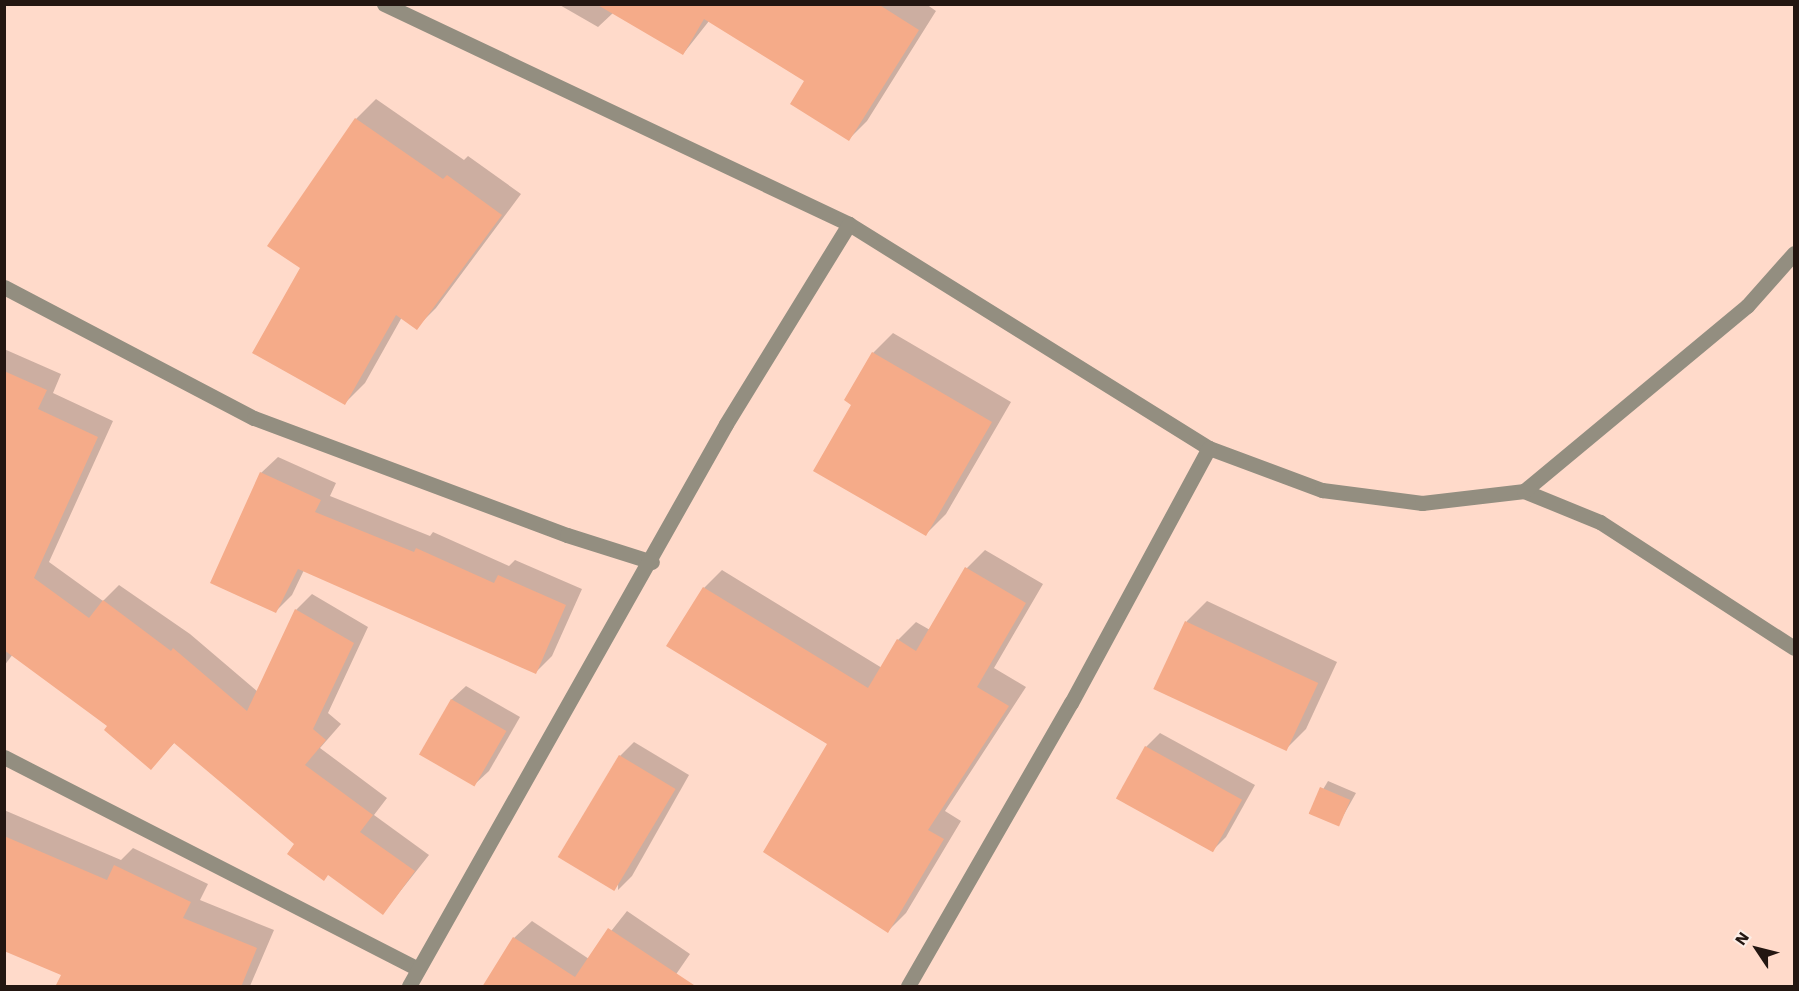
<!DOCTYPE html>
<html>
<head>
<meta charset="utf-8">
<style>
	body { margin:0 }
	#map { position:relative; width:1799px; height:991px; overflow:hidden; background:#ffdaca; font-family:"Work Sans",sans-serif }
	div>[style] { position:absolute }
	.shadow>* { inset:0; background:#0003 }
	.building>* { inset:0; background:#f5ab89; transform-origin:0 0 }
	.minor>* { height:15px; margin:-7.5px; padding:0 7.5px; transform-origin:7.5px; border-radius:7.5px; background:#938e80 }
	span { translate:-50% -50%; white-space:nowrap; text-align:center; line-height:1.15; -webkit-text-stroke:5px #fcede6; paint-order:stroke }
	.frame { position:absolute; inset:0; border:6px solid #231611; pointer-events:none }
	.north { position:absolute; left:1727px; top:919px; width:60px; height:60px; -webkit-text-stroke:4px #fcede6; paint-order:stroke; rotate:305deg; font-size:16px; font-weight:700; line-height:24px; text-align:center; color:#231611 }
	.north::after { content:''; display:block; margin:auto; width:21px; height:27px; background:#231611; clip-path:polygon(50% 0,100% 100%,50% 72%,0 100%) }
</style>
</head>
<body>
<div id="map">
	<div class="shadow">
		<div style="clip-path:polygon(558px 4px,926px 4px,936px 11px,867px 121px,849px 139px,806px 81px,709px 21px,683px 54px,613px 13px,598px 27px)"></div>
		<div style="clip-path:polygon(376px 99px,464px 160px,468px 156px,521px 194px,436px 308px,416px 328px,402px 317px,365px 383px,345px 403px,302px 268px,356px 119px)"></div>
		<div style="clip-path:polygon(893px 333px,1011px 402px,946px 514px,926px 534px,853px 404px,846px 400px,873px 353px)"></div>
		<div style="clip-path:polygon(4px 349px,61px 374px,53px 393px,113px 421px,49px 562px,103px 601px,119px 585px,190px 634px,258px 692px,296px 610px,312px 594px,368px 627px,328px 713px,341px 724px,320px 748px,387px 798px,374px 815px,429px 855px,383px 913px,175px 742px,151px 768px,110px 726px,13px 654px,4px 666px)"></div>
		<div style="clip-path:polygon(278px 457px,336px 483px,330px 496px,430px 536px,433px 532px,509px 566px,515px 560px,582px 589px,552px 656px,536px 672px,304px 570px,292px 595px,276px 611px,261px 473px)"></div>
		<div style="clip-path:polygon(985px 550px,1043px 584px,994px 668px,1026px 687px,945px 811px,961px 821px,906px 913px,888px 931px,829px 744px,704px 588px,722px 570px,882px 668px,898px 640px,916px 622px,930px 630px,967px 568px)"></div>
		<div style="clip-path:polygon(1207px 601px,1337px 662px,1306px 729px,1286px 749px,1155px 688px,1187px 621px)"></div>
		<div style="clip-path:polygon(466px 686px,520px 717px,489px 771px,475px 784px,421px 754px,452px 699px)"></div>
		<div style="clip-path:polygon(1160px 733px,1255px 785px,1226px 837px,1212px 851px,1117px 798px,1146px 747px)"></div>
		<div style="clip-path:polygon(634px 742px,689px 775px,632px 876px,618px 890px,620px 756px)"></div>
		<div style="clip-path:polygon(1328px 781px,1356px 793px,1338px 825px,1309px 813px)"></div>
		<div style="clip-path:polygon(4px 810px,121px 860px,133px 848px,208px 884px,200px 900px,274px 930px,250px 986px,69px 986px,63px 974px,7px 950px,4px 954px)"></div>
		<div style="clip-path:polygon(627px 911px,690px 954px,668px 986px,484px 986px,514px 938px,532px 921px,589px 959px)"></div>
	</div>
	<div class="building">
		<div style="clip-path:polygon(596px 4px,878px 4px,919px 30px,849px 141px,790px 104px,804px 81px,704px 19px,683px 55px)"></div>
		<div style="clip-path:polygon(355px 118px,443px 179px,447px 175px,502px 215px,417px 330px,396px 315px,345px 405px,252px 353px,300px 268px,267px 246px)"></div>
		<div style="clip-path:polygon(872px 352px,992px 422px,926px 536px,813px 471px,851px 405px,844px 400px)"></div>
		<div style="clip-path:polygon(4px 371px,47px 390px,38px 409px,98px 437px,34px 578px,89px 618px,103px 600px,171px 651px,173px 648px,247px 711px,295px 609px,354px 643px,313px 729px,326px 740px,305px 765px,373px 815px,360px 832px,415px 871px,383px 915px,328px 875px,324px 881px,287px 854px,294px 844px,174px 743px,151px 770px,104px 730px,107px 726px,4px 650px)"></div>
		<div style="clip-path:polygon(260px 472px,321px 500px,315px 512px,414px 552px,416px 548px,494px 583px,498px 575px,566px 605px,536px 674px,298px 569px,276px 613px,210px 583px)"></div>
		<div style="clip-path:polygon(965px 567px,1026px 603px,977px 687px,1009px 706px,928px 830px,944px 839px,888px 933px,763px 852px,827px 744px,666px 646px,703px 587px,868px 688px,897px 639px,916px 651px)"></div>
		<div style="left:1185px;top:621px;width:147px;height:75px;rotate:25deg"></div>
		<div style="left:451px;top:699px;width:64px;height:64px;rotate:30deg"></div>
		<div style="left:1145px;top:746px;width:111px;height:60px;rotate:29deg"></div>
		<div style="left:619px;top:755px;width:66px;height:119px;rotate:31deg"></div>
		<div style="left:1320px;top:787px;width:33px;height:29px;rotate:23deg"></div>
		<div style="clip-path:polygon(4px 836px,107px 880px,114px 865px,191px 902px,183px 918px,257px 948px,241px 987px,55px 987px,61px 975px,4px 951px)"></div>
		<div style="clip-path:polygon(608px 928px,697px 987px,482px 987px,513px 937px,575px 977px)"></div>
	</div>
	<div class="minor">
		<div style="left:384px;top:4px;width:514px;rotate:25.32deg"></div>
		<div style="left:849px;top:224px;width:424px;rotate:31.9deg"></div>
		<div style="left:1209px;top:448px;width:121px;rotate:20.4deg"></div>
		<div style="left:1322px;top:490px;width:101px;rotate:7.4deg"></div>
		<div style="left:1422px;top:503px;width:103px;rotate:-6.7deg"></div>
		<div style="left:1524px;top:491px;width:82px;rotate:22.2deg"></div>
		<div style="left:1600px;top:522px;width:231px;rotate:33deg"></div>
		<div style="left:4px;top:287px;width:282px;rotate:27.7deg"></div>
		<div style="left:254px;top:418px;width:334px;rotate:20.5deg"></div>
		<div style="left:567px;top:535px;width:89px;rotate:17.6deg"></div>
		<div style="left:1524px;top:491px;width:290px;rotate:-39.7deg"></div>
		<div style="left:1747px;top:306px;width:71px;rotate:-48.4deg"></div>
		<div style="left:4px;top:757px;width:465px;rotate:27.1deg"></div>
		<div style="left:409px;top:986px;width:645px;rotate:-60.57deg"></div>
		<div style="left:726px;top:424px;width:235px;rotate:-58.4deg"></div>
		<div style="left:908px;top:986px;width:327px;rotate:-60.1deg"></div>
		<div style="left:1071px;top:703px;width:290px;rotate:-61.6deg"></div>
	</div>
	<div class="frame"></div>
	<div class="north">N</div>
</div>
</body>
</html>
